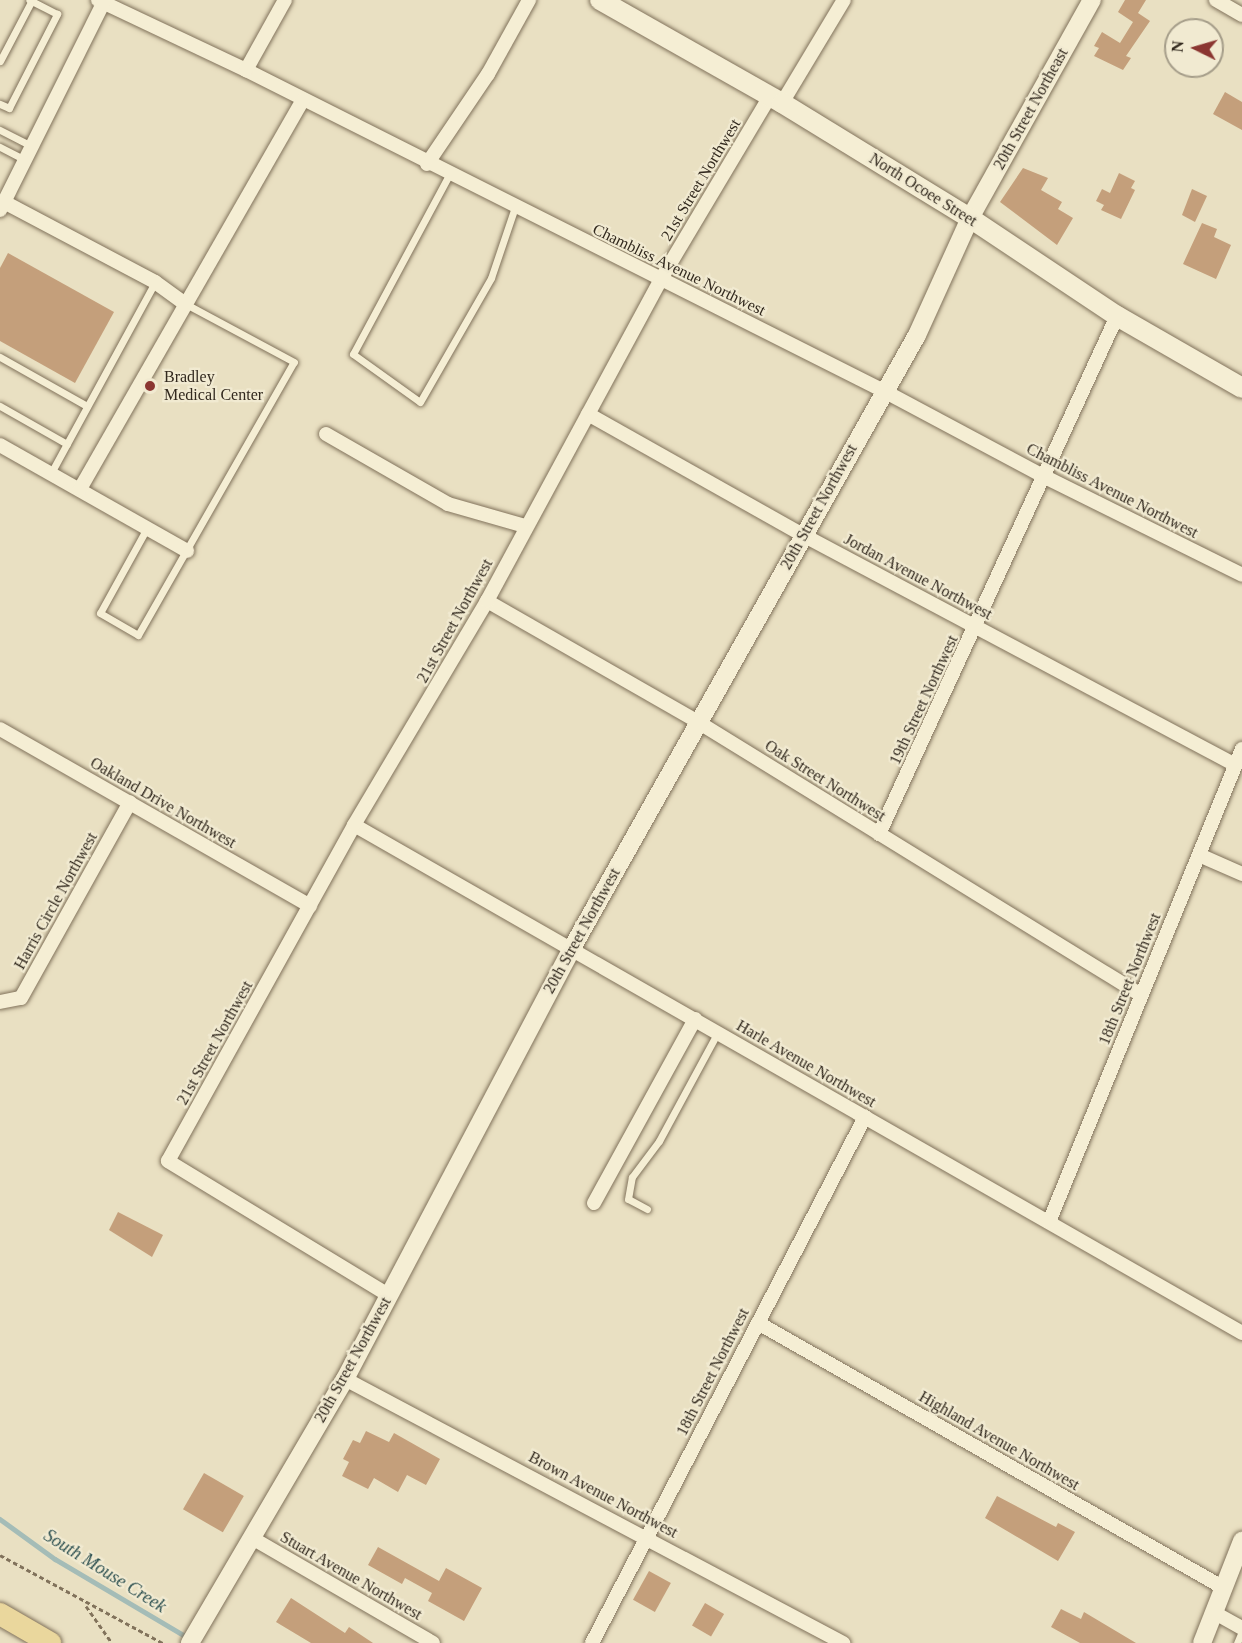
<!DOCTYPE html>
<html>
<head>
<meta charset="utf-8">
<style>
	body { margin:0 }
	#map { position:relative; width:1242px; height:1643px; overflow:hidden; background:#e9e0c2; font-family:Georgia,serif }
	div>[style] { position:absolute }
	.stream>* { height:4.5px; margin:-2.25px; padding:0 2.25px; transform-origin:2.25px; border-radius:2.25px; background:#a4bcb7 }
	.building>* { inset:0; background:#c49f7b; transform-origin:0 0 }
	.path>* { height:3px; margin-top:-1.5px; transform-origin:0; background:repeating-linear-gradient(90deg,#81725b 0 4.5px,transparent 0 7.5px) }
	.roads { filter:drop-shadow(0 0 2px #81725b) drop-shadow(0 0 2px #81725b) }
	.service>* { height:7px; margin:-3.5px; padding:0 3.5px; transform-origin:3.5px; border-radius:3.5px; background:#f5eed4 }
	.minor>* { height:14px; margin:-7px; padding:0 7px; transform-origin:7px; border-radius:7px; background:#f5eed4 }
	.tertiary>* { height:18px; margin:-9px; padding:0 9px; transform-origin:9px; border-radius:9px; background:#f5eed4 }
	.secondary>* { height:20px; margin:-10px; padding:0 10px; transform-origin:10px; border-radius:10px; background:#f5eed4 }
	.primary>* { height:22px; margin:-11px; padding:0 11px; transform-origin:11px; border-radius:11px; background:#ead79d }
	.dots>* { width:16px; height:16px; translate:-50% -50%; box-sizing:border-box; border:3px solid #f1ead1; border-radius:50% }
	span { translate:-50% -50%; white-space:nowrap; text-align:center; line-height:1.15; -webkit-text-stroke:4.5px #f1ead1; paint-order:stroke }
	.street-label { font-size:16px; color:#32291e }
	.poi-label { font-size:16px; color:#32291e }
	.left { translate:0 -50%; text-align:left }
	.water-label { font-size:18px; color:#2e5151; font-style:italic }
	.north { position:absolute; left:1164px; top:18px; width:60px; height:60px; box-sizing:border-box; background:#f1ead1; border:2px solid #a59d89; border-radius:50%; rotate:275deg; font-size:16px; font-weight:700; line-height:24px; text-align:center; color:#32291e }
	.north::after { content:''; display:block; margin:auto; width:21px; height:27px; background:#8b3631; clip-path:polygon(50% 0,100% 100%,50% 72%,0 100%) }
</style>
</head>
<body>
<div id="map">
	<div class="stream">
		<div style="left:0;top:1519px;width:68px;rotate:36deg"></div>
		<div style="left:55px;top:1559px;width:153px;rotate:30.6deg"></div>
	</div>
	<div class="building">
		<div style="clip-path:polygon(1125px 0,1146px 0,1138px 13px,1150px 21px,1126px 56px,1131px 58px,1123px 70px,1094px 56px,1099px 48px,1094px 46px,1102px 32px,1120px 43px,1133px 22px,1118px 12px)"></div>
		<div style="clip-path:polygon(1225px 92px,1242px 102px,1242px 130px,1213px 114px)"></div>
		<div style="clip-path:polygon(1023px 168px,1048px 178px,1041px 190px,1062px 202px,1058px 209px,1073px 218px,1057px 245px,1000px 202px)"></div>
		<div style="clip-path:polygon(1119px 173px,1135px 181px,1131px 188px,1135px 190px,1121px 219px,1101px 210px,1104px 205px,1096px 201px,1102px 189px,1110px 193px)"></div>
		<div style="clip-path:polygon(1192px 189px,1207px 196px,1195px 222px,1182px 215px)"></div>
		<div style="clip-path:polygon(1202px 223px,1217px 229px,1214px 237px,1231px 245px,1216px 279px,1183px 264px)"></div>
		<div style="clip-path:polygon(8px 253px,114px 312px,75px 383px,0 341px,0 268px)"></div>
		<div style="clip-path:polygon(118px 1212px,163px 1235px,152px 1257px,109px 1230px)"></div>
		<div style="clip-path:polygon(366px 1431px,389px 1442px,394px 1433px,440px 1459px,426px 1485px,407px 1475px,398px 1492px,374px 1478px,368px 1489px,342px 1476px,349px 1462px,343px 1459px,353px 1440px,360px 1443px)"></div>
		<div style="left:204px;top:1473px;width:46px;height:42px;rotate:30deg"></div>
		<div style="clip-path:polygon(997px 1496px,1056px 1527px,1058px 1523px,1075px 1532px,1058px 1561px,985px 1518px)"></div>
		<div style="clip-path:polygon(378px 1547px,439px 1581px,446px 1568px,482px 1588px,464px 1621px,428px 1601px,432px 1593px,405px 1578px,402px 1584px,368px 1565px)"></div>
		<div style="left:649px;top:1571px;width:25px;height:33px;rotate:29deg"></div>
		<div style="clip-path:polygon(291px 1598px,345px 1633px,349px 1627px,373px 1643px,311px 1643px,276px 1622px)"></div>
		<div style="left:705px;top:1603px;width:22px;height:26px;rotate:30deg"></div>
		<div style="clip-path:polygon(1061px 1609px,1081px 1619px,1084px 1612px,1136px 1643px,1080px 1643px,1051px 1627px)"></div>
	</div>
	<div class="path">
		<div style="left:0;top:1555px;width:185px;rotate:28.4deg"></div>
		<div style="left:86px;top:1606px;width:45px;rotate:54.9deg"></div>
	</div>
	<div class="roads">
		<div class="service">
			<div style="left:0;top:61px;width:69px;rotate:-62.3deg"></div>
			<div style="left:0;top:104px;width:10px;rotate:24deg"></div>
			<div style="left:9px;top:108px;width:106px;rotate:-62.9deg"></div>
			<div style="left:57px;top:14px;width:31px;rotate:-153deg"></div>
			<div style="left:0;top:130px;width:35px;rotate:27deg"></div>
			<div style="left:0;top:147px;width:27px;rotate:27deg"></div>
			<div style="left:449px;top:175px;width:203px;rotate:118.2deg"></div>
			<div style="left:353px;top:354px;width:82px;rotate:35.6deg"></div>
			<div style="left:420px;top:402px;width:143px;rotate:-60.2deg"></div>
			<div style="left:491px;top:278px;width:75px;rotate:-71.3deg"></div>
			<div style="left:0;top:357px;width:100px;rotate:29.4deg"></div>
			<div style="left:0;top:406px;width:77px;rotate:29.6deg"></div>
			<div style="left:51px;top:473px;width:217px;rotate:-61.4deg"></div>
			<div style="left:147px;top:528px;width:97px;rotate:118.9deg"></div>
			<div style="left:100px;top:613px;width:44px;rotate:30.1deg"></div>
			<div style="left:138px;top:635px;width:314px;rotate:-60.3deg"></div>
			<div style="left:294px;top:362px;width:123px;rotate:-151.8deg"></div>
			<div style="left:647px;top:1209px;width:21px;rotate:-152deg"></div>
			<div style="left:628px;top:1199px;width:22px;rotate:-80deg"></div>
			<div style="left:632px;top:1177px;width:45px;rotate:-53.1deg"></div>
			<div style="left:659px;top:1141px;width:124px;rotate:-61.6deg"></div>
			<div style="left:1237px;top:1643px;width:13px;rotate:-67deg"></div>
		</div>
		<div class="minor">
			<div style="left:98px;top:0;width:164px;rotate:25.3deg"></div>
			<div style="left:246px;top:70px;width:714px;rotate:26.71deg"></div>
			<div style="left:884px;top:391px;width:180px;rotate:28.1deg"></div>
			<div style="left:1043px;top:476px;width:222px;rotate:26.4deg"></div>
			<div style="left:1216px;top:0;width:30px;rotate:30deg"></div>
			<div style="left:246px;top:70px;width:80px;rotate:-60.9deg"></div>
			<div style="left:782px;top:103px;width:120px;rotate:-59deg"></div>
			<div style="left:427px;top:164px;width:109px;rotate:-55.9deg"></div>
			<div style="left:488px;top:74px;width:85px;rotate:-61deg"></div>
			<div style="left:4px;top:202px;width:171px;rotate:27.9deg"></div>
			<div style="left:155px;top:282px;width:37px;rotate:36deg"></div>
			<div style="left:0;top:210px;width:231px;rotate:-63.5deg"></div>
			<div style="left:588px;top:414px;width:247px;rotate:29.4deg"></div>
			<div style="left:803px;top:535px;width:489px;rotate:28deg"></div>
			<div style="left:326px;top:434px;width:141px;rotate:29.8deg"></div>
			<div style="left:448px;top:504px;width:80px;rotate:15.9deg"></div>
			<div style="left:0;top:445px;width:215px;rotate:29.5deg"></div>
			<div style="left:80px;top:489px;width:448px;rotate:-60.2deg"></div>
			<div style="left:487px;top:601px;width:243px;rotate:29.8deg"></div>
			<div style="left:698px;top:722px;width:520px;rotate:31.64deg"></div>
			<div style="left:0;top:729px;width:357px;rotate:29.7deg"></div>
			<div style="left:354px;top:825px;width:1023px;rotate:29.77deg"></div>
			<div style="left:879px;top:834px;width:570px;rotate:-65.32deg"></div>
			<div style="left:1199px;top:855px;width:47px;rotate:23.8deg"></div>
			<div style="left:0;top:1002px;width:21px;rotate:-11deg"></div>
			<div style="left:21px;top:998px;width:224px;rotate:-60.9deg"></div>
			<div style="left:594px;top:1203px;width:210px;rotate:-61.2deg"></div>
			<div style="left:1049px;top:1222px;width:511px;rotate:-67.8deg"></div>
			<div style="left:390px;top:1296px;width:260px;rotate:-148.7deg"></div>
			<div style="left:168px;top:1161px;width:384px;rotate:-61deg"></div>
			<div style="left:354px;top:825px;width:261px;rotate:-59.3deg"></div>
			<div style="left:487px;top:601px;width:366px;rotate:-61.6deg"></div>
			<div style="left:661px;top:279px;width:213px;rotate:-59.2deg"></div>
			<div style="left:758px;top:1323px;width:536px;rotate:29.63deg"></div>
			<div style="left:345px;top:1379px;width:564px;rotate:27.93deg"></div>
			<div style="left:252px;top:1538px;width:209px;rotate:30.1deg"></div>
			<div style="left:1215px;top:1613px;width:31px;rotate:29deg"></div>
			<div style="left:592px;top:1643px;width:593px;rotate:-62.57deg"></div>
		</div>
		<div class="tertiary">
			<div style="left:190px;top:1643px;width:306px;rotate:-59.6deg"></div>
			<div style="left:345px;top:1379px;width:487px;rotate:-62.2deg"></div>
			<div style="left:572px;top:948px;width:703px;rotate:-60.63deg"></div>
			<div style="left:917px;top:335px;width:128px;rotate:-65.6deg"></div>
			<div style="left:970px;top:218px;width:250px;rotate:-60.8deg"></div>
			<div style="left:1202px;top:1643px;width:110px;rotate:-68.6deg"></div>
		</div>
		<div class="secondary">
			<div style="left:600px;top:0;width:209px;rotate:29.5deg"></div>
			<div style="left:782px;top:103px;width:220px;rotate:31.5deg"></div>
			<div style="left:970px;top:218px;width:177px;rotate:33.7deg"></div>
			<div style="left:1117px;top:316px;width:144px;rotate:29.9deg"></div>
		</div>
		<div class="primary">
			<div style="left:0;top:1614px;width:58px;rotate:30.1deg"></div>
		</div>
	</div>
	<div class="dots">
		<div style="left:150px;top:386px;background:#8b3631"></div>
	</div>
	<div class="street-label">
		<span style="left:1031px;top:109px;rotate:-61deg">20th Street Northeast</span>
		<span style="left:701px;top:180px;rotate:-59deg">21st Street Northwest</span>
		<span style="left:923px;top:190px;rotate:32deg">North Ocoee Street</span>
		<span style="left:679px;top:270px;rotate:26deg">Chambliss Avenue Northwest</span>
		<span style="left:1112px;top:491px;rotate:27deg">Chambliss Avenue Northwest</span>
		<span style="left:819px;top:507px;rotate:-61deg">20th Street Northwest</span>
		<span style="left:918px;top:577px;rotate:28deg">Jordan Avenue Northwest</span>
		<span style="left:455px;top:621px;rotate:-61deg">21st Street Northwest</span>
		<span style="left:924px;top:700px;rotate:-65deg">19th Street Northwest</span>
		<span style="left:825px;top:781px;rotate:32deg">Oak Street Northwest</span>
		<span style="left:163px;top:803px;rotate:30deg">Oakland Drive Northwest</span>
		<span style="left:56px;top:901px;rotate:-61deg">Harris Circle Northwest</span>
		<span style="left:582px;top:931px;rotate:-61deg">20th Street Northwest</span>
		<span style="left:1130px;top:979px;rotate:-68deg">18th Street Northwest</span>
		<span style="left:215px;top:1043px;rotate:-61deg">21st Street Northwest</span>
		<span style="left:806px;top:1064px;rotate:30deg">Harle Avenue Northwest</span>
		<span style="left:353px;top:1360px;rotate:-61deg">20th Street Northwest</span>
		<span style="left:713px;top:1372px;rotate:-63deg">18th Street Northwest</span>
		<span style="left:999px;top:1441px;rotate:30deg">Highland Avenue Northwest</span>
		<span style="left:603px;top:1495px;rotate:28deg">Brown Avenue Northwest</span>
		<span style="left:351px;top:1576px;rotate:30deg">Stuart Avenue Northwest</span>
	</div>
	<div class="poi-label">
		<span class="left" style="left:164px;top:386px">Bradley<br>Medical Center</span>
	</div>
	<div class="water-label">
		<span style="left:105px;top:1571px;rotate:32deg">South Mouse Creek</span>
	</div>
	<div class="north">N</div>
</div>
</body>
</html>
